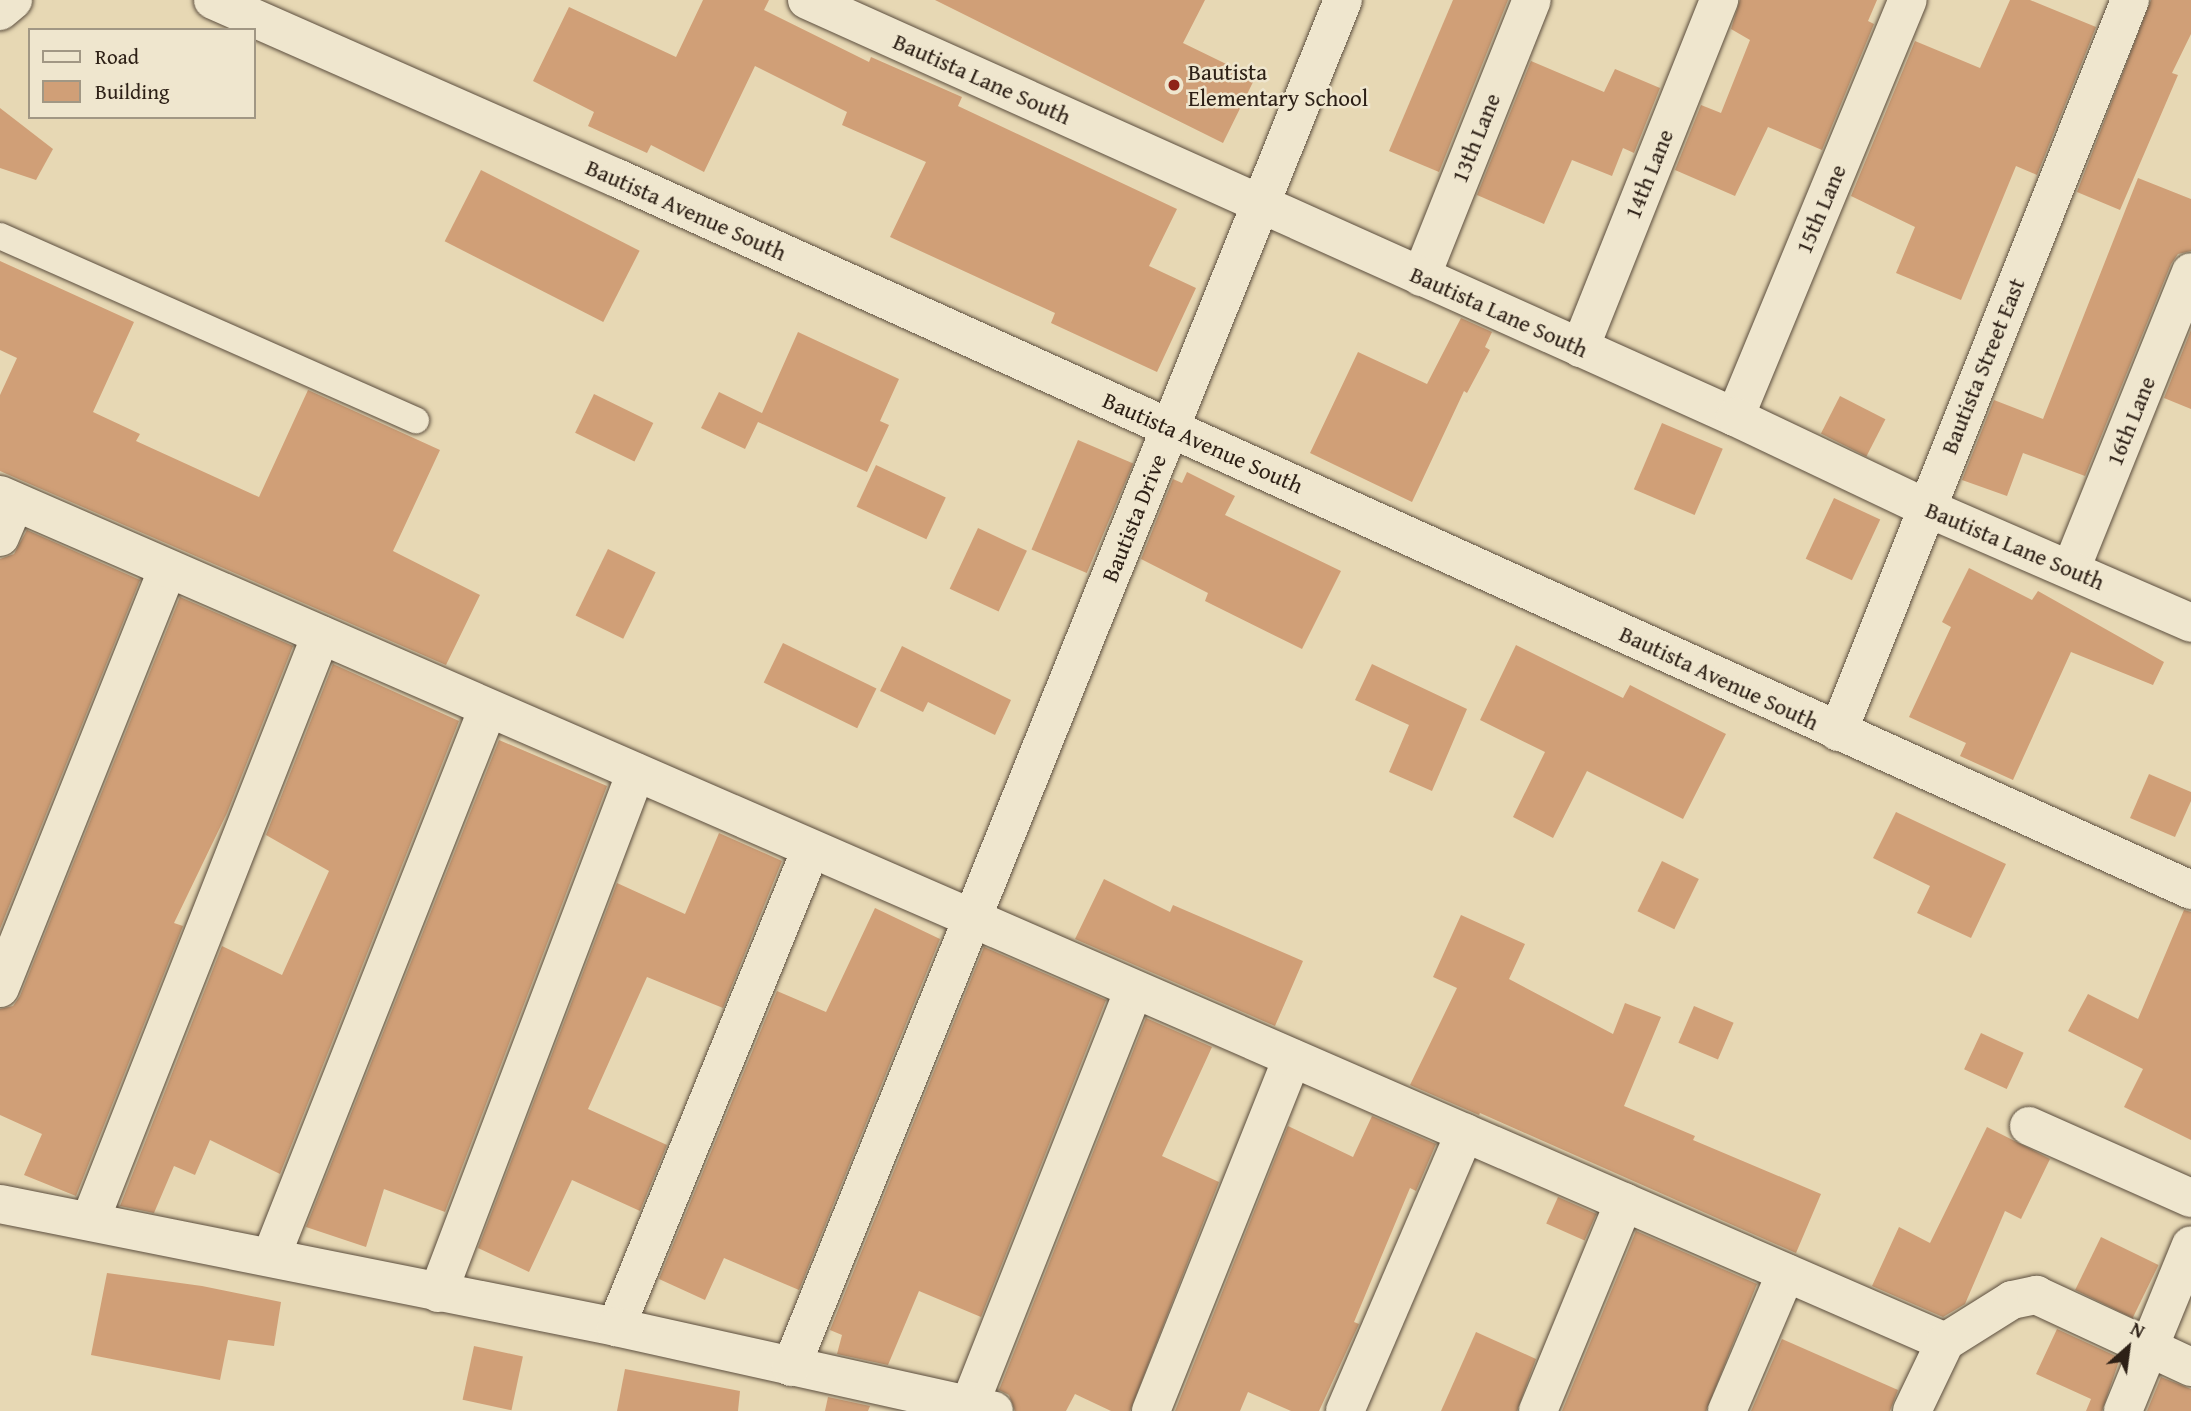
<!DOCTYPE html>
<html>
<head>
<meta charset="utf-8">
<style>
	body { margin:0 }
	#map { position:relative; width:2191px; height:1411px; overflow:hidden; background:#e7d8b4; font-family:"Gentium Book Plus",serif }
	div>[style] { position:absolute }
	.building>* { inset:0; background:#d09f77; transform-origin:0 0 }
	.roads { filter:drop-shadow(0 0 2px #5c4e3e) drop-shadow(0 0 2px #5c4e3e) }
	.service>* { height:26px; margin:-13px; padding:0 13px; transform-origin:13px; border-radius:13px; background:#efe6ce }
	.pedestrian>* { height:38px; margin:-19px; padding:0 19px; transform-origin:19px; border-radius:19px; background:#efe6ce }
	.minor>* { height:38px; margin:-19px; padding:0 19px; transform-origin:19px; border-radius:19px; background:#efe6ce }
	.tertiary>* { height:38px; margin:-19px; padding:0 19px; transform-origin:19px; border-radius:19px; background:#efe6ce }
	.dots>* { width:19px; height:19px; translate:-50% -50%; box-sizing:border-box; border:4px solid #efe6ce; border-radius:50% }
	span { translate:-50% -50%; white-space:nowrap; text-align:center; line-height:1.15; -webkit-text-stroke:5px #efe6ce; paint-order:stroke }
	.poi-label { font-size:23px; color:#2d2016 }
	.left { translate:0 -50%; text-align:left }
	.street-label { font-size:23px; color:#2d2016 }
	.legend { position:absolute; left:28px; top:28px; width:228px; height:91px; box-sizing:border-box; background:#efe6ce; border:2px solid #a19784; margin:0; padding:9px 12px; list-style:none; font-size:21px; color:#2d2016 }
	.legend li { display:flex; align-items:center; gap:14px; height:35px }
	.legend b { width:35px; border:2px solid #a19784 }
	.north { position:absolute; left:2093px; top:1313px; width:70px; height:70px; -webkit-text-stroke:5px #efe6ce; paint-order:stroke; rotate:28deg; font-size:19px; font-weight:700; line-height:28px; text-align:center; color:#2d2016 }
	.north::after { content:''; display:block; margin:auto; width:24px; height:32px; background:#2d2016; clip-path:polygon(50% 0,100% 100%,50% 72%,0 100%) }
</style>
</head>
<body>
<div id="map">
	<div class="building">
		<div style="clip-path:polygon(703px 0,769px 0,764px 10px,869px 62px,871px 57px,962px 97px,958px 106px,1177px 209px,1149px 266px,1196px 288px,1157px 372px,1051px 323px,1055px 313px,890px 237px,926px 162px,842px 125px,847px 112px,755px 66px,704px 172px,651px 145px,647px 153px,588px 126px,594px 112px,533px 81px,569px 7px,676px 57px)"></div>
		<div style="clip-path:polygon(935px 0,1205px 0,1183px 43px,1255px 78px,1223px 143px)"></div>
		<div style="clip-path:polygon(1453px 0,1508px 0,1439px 172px,1389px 151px)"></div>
		<div style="clip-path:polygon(1740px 0,1877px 0,1868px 21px,1874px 24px,1822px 150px,1768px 127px,1735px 196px,1675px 170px,1701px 105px,1721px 113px,1750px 40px,1731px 29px)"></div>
		<div style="clip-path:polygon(2010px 0,2030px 0,2096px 27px,2037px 175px,2016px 166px,1961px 300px,1896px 273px,1915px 227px,1851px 196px,1915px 41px,1980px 68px)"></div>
		<div style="clip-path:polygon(2151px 0,2191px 0,2191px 34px,2172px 73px,2178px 75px,2120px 210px,2077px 192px)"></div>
		<div style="clip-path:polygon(1531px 61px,1604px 92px,1615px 69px,1660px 88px,1634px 153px,1623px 148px,1612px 176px,1572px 160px,1544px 224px,1477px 195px)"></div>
		<div style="clip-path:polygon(0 108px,53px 149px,36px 180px,0 168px)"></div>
		<div style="left:481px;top:170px;width:178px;height:80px;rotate:27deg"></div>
		<div style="clip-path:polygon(2138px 178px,2191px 199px,2191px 251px,2178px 254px,2171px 264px,2085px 476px,2023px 453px,2007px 496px,1962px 480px,1994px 400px,2043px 419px)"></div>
		<div style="clip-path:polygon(0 261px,134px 322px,93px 412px,140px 434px,136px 441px,259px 497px,308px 390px,440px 450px,393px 551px,480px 595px,446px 665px,0 471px,0 395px,17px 358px,0 350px)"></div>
		<div style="clip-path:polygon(1461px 318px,1492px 332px,1485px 347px,1490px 350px,1467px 393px,1464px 391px,1412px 502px,1310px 453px,1358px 352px,1427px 384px)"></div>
		<div style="clip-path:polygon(2191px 330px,2191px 409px,2164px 398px)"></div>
		<div style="clip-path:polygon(798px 332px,899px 379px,880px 421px,889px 425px,867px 472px,758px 422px,745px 449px,701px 428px,719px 392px,762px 413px)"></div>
		<div style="left:594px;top:394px;width:66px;height:43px;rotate:26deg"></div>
		<div style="left:1840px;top:396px;width:51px;height:42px;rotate:27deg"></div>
		<div style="left:1662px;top:423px;width:66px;height:72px;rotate:23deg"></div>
		<div style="left:1078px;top:440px;width:60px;height:119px;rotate:23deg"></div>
		<div style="left:876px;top:465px;width:77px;height:46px;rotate:25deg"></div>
		<div style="clip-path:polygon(1187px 472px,1235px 496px,1225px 515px,1341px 571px,1302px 649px,1205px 601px,1208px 593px,1141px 559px,1173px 479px,1182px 483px)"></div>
		<div style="left:1834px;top:498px;width:51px;height:67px;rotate:25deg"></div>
		<div style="left:978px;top:528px;width:54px;height:67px;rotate:25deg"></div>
		<div style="clip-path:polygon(27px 530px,140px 580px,0 929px,0 559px,14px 554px)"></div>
		<div style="left:608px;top:549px;width:53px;height:74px;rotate:26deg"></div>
		<div style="clip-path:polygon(1969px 568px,2032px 600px,2038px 591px,2164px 662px,2153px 685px,2071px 652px,2013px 780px,1960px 756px,1966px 743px,1909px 717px,1951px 627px,1942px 622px)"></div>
		<div style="clip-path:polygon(180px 597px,293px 646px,227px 813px,174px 923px,183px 926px,76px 1196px,24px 1175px,42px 1134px,0 1115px,0 1009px,13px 1006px,20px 996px)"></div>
		<div style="left:783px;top:643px;width:104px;height:44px;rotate:26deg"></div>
		<div style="clip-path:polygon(1516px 645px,1623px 698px,1630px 685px,1726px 734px,1683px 819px,1587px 771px,1553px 838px,1513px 817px,1545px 752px,1480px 720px)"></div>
		<div style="clip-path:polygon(902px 646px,1011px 700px,995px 735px,928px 702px,923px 712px,880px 691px)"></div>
		<div style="clip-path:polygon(333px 664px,459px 721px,280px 1174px,210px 1140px,195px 1175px,174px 1166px,154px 1213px,120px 1206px,222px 946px,282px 975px,329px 871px,266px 835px)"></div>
		<div style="clip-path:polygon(1372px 664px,1467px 709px,1432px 791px,1389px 772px,1409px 725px,1355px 700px)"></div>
		<div style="clip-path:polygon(499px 740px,607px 786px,445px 1212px,384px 1189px,366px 1247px,306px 1227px)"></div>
		<div style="clip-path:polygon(2149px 774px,2191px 792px,2191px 801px,2175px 837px,2130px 818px)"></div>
		<div style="clip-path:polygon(1896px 812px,2006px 864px,1971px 938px,1917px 913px,1930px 886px,1873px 858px)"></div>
		<div style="clip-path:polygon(719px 833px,782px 861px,723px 1008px,647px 977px,588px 1109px,667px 1145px,640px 1211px,572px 1180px,529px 1272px,478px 1248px,617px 883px,685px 914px)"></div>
		<div style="left:1662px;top:861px;width:41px;height:56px;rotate:26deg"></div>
		<div style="clip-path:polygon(1104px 879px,1170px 912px,1173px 905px,1303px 961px,1275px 1026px,1075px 939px)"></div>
		<div style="clip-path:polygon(875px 908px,940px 939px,799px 1290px,724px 1258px,705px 1300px,659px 1279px,777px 991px,826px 1012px)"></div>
		<div style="clip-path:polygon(2184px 910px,2191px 912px,2191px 1140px,2124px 1107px,2143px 1069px,2068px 1031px,2088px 994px,2138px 1019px)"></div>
		<div style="clip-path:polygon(1461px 915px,1525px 944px,1509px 979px,1613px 1034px,1625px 1003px,1661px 1017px,1624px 1106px,1695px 1136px,1693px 1140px,1821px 1194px,1796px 1253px,1480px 1113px,1479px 1115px,1410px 1085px,1457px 988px,1433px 977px)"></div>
		<div style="clip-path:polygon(984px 947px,1106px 1000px,981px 1317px,919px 1291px,888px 1365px,837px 1354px,842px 1335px,830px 1330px)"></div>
		<div style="left:1694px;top:1006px;width:43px;height:40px;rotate:23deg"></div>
		<div style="clip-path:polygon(1146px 1018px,1212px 1047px,1162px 1156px,1219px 1182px,1130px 1411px,1111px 1411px,1075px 1394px,1066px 1411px,1015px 1411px,1009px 1395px,999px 1390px)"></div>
		<div style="left:1981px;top:1033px;width:47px;height:40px;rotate:25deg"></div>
		<div style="clip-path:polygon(1372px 1116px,1436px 1144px,1416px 1191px,1410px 1188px,1354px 1322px,1359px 1324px,1319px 1411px,1291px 1411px,1248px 1392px,1240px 1411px,1175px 1411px,1288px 1126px,1353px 1157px)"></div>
		<div style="clip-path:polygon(1987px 1127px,2050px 1159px,2021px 1219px,2005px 1211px,1965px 1304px,1943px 1317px,1872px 1286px,1899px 1227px,1930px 1243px)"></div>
		<div style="left:1558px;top:1197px;width:42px;height:29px;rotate:24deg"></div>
		<div style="clip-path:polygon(1636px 1231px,1757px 1284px,1706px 1411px,1562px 1411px)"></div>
		<div style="left:2101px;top:1237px;width:64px;height:59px;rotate:26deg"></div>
		<div style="clip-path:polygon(107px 1273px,202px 1286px,281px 1302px,274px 1346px,228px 1340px,220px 1380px,91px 1355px)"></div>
		<div style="clip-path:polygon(2057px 1329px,2120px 1358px,2102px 1411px,2086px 1411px,2091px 1399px,2036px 1374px)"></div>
		<div style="clip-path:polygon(1476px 1332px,1536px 1359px,1517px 1411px,1441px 1411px)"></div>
		<div style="clip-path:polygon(1782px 1339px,1898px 1390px,1890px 1411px,1751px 1411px)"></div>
		<div style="left:474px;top:1346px;width:50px;height:55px;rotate:12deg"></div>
		<div style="clip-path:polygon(625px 1369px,740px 1391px,738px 1411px,617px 1411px)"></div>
		<div style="clip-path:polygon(2161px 1377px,2191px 1389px,2191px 1411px,2147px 1411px)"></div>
		<div style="clip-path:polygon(828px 1397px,870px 1406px,868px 1411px,825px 1411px)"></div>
	</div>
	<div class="roads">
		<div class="service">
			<div style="left:0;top:236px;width:455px;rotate:23.9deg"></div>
		</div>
		<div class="pedestrian">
			<div style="left:1421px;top:277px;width:298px;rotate:-68.2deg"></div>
			<div style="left:1580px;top:348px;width:375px;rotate:-68.2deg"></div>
			<div style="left:1735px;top:417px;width:451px;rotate:-67.5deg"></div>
			<div style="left:0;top:537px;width:38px;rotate:-67deg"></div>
			<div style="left:2071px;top:569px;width:320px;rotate:-68deg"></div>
			<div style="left:0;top:988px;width:451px;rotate:-68.2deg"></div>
			<div style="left:2029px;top:1126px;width:177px;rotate:24deg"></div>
			<div style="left:90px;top:1221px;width:630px;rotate:-68.49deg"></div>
			<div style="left:271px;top:1257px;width:590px;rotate:-68.43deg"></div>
			<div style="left:438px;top:1293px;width:557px;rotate:-69.19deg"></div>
			<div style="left:616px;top:1327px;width:516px;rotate:-67.81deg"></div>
			<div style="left:969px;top:1406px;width:448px;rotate:-68.4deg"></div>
			<div style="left:1151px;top:1411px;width:380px;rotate:-68.2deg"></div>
			<div style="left:1345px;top:1411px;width:303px;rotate:-66.7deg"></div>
			<div style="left:1538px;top:1411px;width:226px;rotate:-67.6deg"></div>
			<div style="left:1727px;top:1411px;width:150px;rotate:-66.9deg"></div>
			<div style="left:2123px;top:1411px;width:179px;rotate:-67.7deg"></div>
		</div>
		<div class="minor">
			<div style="left:807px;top:0;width:1017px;rotate:24.2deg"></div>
			<div style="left:1735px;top:417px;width:212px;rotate:25.4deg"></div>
			<div style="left:1927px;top:508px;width:288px;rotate:23.5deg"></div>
			<div style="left:0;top:495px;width:2121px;rotate:23.53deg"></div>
			<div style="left:1945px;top:1342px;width:79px;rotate:-32.1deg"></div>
			<div style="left:2012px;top:1300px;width:25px;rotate:-12deg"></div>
			<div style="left:2036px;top:1295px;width:171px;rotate:24.9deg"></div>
			<div style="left:1838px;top:732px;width:788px;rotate:-68.25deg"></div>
			<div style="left:0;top:1204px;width:628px;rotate:11.29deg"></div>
			<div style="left:616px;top:1327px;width:387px;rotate:12.5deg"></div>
			<div style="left:791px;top:1367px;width:1474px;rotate:-68.01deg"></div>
			<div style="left:1912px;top:1411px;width:76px;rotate:-64.4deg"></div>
		</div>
		<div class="tertiary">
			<div style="left:213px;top:0;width:441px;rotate:23.8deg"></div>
			<div style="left:617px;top:178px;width:1728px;rotate:24.34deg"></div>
			<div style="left:0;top:11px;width:17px;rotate:-40deg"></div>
		</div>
	</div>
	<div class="dots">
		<div style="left:1174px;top:85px;background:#8f2418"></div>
	</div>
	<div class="poi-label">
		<span class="left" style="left:1188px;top:85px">Bautista<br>Elementary School</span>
	</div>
	<div class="street-label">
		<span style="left:982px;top:79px;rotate:24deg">Bautista Lane South</span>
		<span style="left:1476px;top:138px;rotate:-68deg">13th Lane</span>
		<span style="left:1649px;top:174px;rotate:-68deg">14th Lane</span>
		<span style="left:1821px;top:209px;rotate:-67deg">15th Lane</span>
		<span style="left:686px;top:210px;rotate:24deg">Bautista Avenue South</span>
		<span style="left:1499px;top:312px;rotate:24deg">Bautista Lane South</span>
		<span style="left:1983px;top:366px;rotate:-68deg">Bautista Street East</span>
		<span style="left:2131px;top:421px;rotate:-68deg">16th Lane</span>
		<span style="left:1203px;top:443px;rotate:24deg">Bautista Avenue South</span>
		<span style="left:1134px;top:518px;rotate:-68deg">Bautista Drive</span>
		<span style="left:2015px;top:546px;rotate:23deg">Bautista Lane South</span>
		<span style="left:1719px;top:678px;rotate:25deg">Bautista Avenue South</span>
	</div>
	<ul class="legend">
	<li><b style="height:9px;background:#efe6ce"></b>Road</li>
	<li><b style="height:19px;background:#d09f77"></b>Building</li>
	</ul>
	<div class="north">N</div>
</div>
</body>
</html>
